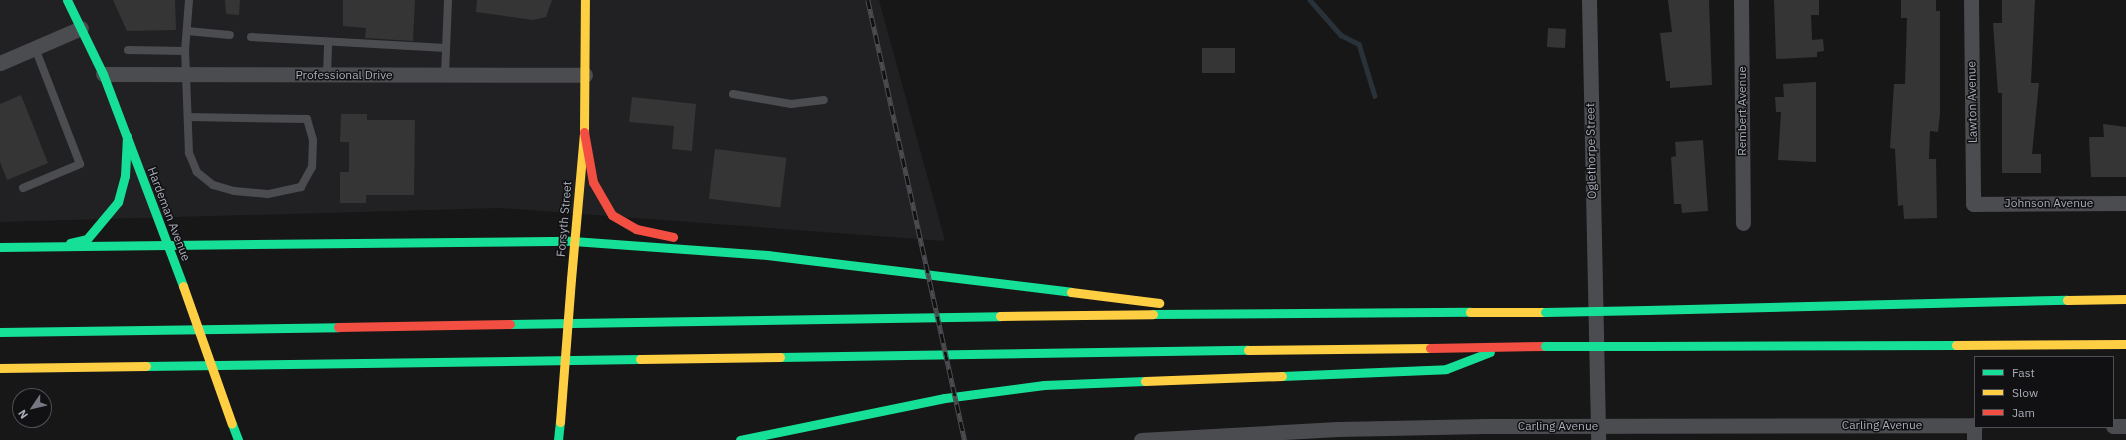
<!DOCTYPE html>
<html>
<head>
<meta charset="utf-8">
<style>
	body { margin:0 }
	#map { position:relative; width:2126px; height:440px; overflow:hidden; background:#171717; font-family:"IBM Plex Sans",sans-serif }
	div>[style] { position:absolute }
	.built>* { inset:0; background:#212123 }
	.stream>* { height:4.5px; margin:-2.25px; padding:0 2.25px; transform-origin:2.25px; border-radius:2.25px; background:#2a3239 }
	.building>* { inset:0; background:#353536; transform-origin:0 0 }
	.lane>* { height:8px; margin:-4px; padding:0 4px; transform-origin:4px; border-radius:4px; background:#4b4c50 }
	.street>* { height:15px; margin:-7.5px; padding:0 7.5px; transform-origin:7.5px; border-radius:7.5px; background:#4b4c50 }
	.fast>* { height:9px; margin:-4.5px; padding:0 4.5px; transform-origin:4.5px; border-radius:4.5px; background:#16e098 }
	.slow>* { height:9px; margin:-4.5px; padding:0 4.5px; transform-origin:4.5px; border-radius:4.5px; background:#ffcf43 }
	.jam>* { height:9px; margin:-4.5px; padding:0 4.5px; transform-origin:4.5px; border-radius:4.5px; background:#f24e42 }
	.rail>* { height:4.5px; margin-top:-2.25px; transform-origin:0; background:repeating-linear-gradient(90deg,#111113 0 9px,#4b4c4f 0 18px); box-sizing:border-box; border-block:1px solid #4b4c4f }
	.fast-bridge>* { height:9px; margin:-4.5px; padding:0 4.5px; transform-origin:4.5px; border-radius:4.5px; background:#16e098 }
	.slow-bridge>* { height:9px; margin:-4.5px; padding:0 4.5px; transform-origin:4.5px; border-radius:4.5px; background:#ffcf43 }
	span { translate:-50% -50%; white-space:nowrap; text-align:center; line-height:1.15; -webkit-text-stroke:3px #111113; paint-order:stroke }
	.street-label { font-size:12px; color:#a8adb8 }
	.legend { position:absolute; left:1974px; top:356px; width:140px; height:72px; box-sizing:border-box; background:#111113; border:1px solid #4d4f55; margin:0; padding:5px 7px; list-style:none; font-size:12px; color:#a8adb8 }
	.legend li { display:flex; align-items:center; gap:8px; height:20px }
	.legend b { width:20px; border:1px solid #4d4f55 }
	.north { position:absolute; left:12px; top:388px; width:40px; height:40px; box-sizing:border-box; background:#111113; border:1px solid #4d4f55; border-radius:50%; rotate:235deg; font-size:11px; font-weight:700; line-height:16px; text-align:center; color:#a8adb8 }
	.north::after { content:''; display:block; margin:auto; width:14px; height:18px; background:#757880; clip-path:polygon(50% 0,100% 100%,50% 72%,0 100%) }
</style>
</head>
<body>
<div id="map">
	<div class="built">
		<div style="clip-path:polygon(0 0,879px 0,945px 241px,501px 208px,0 222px)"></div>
	</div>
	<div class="stream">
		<div style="left:1310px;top:0;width:47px;rotate:48.5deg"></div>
		<div style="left:1341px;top:35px;width:20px;rotate:27deg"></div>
		<div style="left:1359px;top:44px;width:54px;rotate:72.9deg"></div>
	</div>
	<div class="building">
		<div style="clip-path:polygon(113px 0,175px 0,176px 30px,127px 31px)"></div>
		<div style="clip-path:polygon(225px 0,240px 0,239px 15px,226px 14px)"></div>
		<div style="clip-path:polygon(343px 0,415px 0,413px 41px,365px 38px,366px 28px,343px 26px)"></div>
		<div style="clip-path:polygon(477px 0,552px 0,546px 17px,533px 20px,476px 12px)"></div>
		<div style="clip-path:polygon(1668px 0,1709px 0,1712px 85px,1670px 88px,1670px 81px,1666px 81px,1660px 33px,1672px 32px)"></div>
		<div style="clip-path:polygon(1774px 0,1819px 0,1819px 15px,1811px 15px,1812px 40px,1823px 39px,1824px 51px,1817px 52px,1817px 57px,1776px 59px)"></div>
		<div style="clip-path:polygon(1901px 0,1936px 0,1936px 11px,1940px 11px,1940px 114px,1938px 132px,1930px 131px,1929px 159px,1936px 159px,1937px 218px,1904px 219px,1903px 205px,1898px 206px,1895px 149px,1890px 148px,1894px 84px,1905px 84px,1907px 18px,1901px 18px)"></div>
		<div style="clip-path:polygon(2002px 0,2035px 0,2031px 83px,2039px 83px,2032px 154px,2041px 154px,2041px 173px,2002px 173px,2002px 93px,1998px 93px,1993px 23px,2002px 23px)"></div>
		<div style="left:1548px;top:28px;width:18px;height:19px;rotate:3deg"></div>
		<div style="left:1202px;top:48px;width:33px;height:25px"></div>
		<div style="clip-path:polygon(1816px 82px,1816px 162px,1778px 160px,1781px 112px,1776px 112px,1775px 97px,1784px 97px,1783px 84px)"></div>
		<div style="clip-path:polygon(21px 95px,48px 163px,7px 180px,0 162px,0 104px)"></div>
		<div style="clip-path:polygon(632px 97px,696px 104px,692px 151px,672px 149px,674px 126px,629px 122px)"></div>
		<div style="clip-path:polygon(341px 114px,367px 114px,367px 120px,415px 120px,414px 195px,366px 195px,366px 203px,340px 203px,340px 172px,349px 172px,349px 142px,340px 142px)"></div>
		<div style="clip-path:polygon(2103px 124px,2126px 127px,2126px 177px,2091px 177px,2089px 137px,2104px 137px)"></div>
		<div style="clip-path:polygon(1703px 140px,1708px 211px,1682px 213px,1681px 204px,1674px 204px,1671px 157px,1676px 156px,1675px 142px)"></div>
		<div style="left:715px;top:149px;width:72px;height:50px;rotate:7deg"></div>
	</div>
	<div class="lane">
		<div style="left:187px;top:31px;width:43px;rotate:5.3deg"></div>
		<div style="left:251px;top:37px;width:195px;rotate:3.2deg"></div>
		<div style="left:128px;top:50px;width:57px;rotate:1deg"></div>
		<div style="left:327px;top:75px;width:31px;rotate:-88deg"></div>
		<div style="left:445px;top:75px;width:75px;rotate:-87.7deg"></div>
		<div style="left:733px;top:94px;width:59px;rotate:9.8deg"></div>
		<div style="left:791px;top:104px;width:33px;rotate:-7deg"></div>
		<div style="left:188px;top:117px;width:119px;rotate:1deg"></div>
		<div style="left:307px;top:119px;width:22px;rotate:74deg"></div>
		<div style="left:313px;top:140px;width:27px;rotate:92deg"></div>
		<div style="left:312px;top:167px;width:23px;rotate:119deg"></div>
		<div style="left:301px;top:187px;width:34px;rotate:168deg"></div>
		<div style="left:268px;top:194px;width:34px;rotate:-175deg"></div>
		<div style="left:234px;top:191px;width:22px;rotate:-164deg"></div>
		<div style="left:213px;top:185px;width:21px;rotate:-141deg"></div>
		<div style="left:197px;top:172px;width:21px;rotate:-113deg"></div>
		<div style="left:189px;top:153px;width:102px;rotate:-92.2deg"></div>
		<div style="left:185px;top:51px;width:51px;rotate:-85.5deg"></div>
		<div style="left:23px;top:188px;width:62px;rotate:-22.8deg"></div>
		<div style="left:80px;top:164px;width:124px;rotate:-111.2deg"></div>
	</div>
	<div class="street">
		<div style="left:1589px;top:0;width:440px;rotate:88.8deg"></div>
		<div style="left:1741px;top:0;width:223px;rotate:89.5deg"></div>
		<div style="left:1971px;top:0;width:204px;rotate:89.4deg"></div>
		<div style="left:1973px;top:204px;width:153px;rotate:-0.4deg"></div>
		<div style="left:0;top:63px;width:88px;rotate:-23.4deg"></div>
		<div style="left:103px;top:74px;width:482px;rotate:0.1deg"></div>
		<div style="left:2113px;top:426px;width:13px"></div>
		<div style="left:1141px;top:440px;width:197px;rotate:-3.2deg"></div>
		<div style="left:1338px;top:429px;width:147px;rotate:-1.2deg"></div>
		<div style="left:1485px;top:426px;width:490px;rotate:-0.1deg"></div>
		<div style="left:1974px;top:440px;width:15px;rotate:-90deg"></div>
	</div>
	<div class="fast">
		<div style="left:67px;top:0;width:82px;rotate:64.1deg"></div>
		<div style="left:103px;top:74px;width:227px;rotate:69.3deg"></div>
		<div style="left:573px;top:241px;width:195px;rotate:4.1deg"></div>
		<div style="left:767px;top:255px;width:306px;rotate:6.9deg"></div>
		<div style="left:70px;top:243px;width:17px;rotate:-13deg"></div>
		<div style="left:87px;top:239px;width:48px;rotate:-50deg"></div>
		<div style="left:118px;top:202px;width:27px;rotate:-75deg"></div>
		<div style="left:125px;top:176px;width:40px;rotate:-87.1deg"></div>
		<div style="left:168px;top:245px;width:405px;rotate:-0.6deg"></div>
		<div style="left:0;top:247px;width:168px;rotate:-0.7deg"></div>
		<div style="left:1647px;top:310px;width:420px;rotate:-1.4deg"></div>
		<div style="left:1153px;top:314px;width:317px;rotate:-0.4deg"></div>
		<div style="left:510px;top:324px;width:490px;rotate:-0.9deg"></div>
		<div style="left:0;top:332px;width:338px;rotate:-0.8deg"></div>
		<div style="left:1647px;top:346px;width:309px;rotate:-0.2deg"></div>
		<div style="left:780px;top:357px;width:468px;rotate:-0.9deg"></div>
		<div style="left:146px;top:366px;width:494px;rotate:-0.8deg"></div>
		<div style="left:1282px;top:376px;width:164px;rotate:-2.4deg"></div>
		<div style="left:1446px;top:369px;width:47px;rotate:-21.1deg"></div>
		<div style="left:232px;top:424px;width:17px;rotate:69deg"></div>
		<div style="left:558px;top:440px;width:18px;rotate:-84deg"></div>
		<div style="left:740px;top:440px;width:209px;rotate:-11.6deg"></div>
		<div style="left:945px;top:398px;width:100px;rotate:-7.5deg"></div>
		<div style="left:1044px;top:385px;width:101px;rotate:-2.3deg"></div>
	</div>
	<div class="slow">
		<div style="left:571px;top:279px;width:148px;rotate:-84.9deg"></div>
		<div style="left:584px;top:132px;width:132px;rotate:-89.6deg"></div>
		<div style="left:1071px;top:292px;width:89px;rotate:7.1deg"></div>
		<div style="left:2067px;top:300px;width:59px;rotate:-1deg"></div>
		<div style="left:1470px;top:312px;width:75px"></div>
		<div style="left:1000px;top:316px;width:153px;rotate:-0.7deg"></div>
		<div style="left:1956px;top:345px;width:170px;rotate:-0.3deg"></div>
		<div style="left:1248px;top:350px;width:182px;rotate:-0.6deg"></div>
		<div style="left:640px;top:359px;width:140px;rotate:-0.8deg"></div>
		<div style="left:0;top:368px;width:146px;rotate:-0.8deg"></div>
		<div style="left:1145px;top:381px;width:137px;rotate:-2.1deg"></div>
	</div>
	<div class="jam">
		<div style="left:584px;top:132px;width:51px;rotate:79.8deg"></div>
		<div style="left:593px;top:182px;width:38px;rotate:60deg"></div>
		<div style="left:612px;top:215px;width:28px;rotate:30deg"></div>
		<div style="left:636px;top:229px;width:38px;rotate:12deg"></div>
		<div style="left:338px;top:327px;width:172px;rotate:-1deg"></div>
		<div style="left:1430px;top:348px;width:115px;rotate:-1deg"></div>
	</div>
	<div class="rail">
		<div style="left:868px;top:0;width:451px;rotate:77.6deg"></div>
	</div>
	<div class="fast-bridge">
		<div style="left:1545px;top:312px;width:102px;rotate:-1.1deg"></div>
		<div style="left:1545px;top:346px;width:102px"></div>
	</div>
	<div class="slow-bridge">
		<div style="left:183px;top:286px;width:146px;rotate:70.5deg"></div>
		<div style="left:560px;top:422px;width:143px;rotate:-85.6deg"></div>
	</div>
	<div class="street-label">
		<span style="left:344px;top:75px">Professional Drive</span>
		<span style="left:1972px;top:102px;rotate:-91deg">Lawton Avenue</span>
		<span style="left:1742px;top:111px;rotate:-90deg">Rembert Avenue</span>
		<span style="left:1591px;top:151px;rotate:-91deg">Oglethorpe Street</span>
		<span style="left:2049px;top:203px">Johnson Avenue</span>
		<span style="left:169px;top:214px;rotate:69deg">Hardeman Avenue</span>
		<span style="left:564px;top:219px;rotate:-85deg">Forsyth Street</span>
		<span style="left:1882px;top:425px">Carling Avenue</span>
		<span style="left:1558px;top:426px">Carling Avenue</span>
	</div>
	<ul class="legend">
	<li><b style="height:5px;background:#16e098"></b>Fast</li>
	<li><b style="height:5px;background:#ffcf43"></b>Slow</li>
	<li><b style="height:5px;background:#f24e42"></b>Jam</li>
	</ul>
	<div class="north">N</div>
</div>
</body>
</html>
